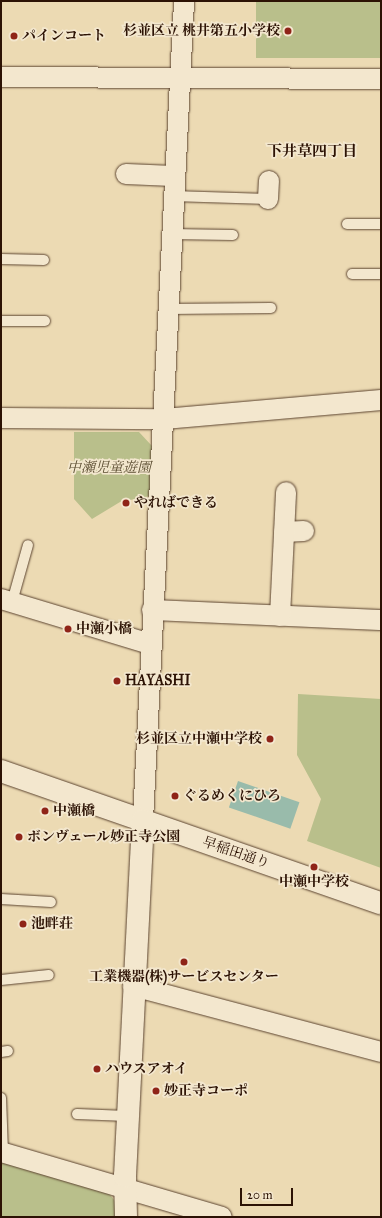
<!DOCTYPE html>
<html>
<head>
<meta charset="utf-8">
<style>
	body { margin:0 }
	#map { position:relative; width:382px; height:1218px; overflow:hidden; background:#ecdab3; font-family:"IM FELL Great Primer","Noto Serif JP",serif }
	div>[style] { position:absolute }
	.green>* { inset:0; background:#b9bf8b; transform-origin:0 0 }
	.water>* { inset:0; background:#99bbab; transform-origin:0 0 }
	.roads { filter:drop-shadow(0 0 1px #5c4430) drop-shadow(0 0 1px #5c4430) }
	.lane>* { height:10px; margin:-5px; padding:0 5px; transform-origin:5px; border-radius:5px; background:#f3e7ce }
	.street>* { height:20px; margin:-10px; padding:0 10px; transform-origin:10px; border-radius:10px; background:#f3e7ce }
	.secondary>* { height:22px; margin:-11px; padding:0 11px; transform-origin:11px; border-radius:11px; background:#f3e7ce }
	.dots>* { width:11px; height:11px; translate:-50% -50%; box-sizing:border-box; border:2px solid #f3e7ce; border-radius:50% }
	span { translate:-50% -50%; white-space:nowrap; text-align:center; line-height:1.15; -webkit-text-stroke:3.5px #f3e7ce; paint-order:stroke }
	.poi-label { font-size:14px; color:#2c1204; font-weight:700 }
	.right { translate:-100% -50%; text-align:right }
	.left { translate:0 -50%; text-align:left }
	.park-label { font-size:14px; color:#5d4f33; font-style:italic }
	.street-label { font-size:14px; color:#2c1204 }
	.neighbourhood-label { font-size:15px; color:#2c1204; font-weight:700 }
	.frame { position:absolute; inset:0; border:2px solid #2c1204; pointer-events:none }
	.scale { position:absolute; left:240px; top:1188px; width:53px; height:18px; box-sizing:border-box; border:2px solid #2c1204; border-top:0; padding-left:5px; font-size:12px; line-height:14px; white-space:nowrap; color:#2c1204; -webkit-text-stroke:3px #f3e7ce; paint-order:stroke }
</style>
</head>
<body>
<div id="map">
	<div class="green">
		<div style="left:256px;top:1px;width:125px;height:57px"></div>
		<div style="clip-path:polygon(74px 432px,139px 432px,152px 446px,150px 496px,120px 502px,92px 519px,74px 499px)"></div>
		<div style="clip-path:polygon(298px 694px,381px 699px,381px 868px,307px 841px,321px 799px,297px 755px)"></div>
		<div style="clip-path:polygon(1px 1158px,105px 1188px,117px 1204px,117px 1217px,1px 1217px)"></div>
	</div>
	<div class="water">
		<div style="left:238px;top:781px;width:65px;height:28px;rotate:19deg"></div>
	</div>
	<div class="roads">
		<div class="lane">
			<div style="left:172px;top:196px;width:96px;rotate:1.8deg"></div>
			<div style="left:347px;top:224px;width:34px"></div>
			<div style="left:170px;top:234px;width:63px;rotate:0.9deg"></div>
			<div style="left:1px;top:259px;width:43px;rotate:1.3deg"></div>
			<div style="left:352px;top:274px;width:29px"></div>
			<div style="left:167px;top:309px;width:104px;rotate:-0.6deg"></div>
			<div style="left:1px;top:321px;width:44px"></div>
			<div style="left:12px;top:602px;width:59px;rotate:-74.3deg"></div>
			<div style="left:1px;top:899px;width:50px;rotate:3.4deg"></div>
			<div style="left:1px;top:980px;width:48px;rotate:-5.9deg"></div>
			<div style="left:1px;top:1052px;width:7px;rotate:-8deg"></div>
			<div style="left:1px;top:1098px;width:54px;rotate:87.9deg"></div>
			<div style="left:77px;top:1114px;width:50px;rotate:2.3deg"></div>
		</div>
		<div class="street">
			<div style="left:1px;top:77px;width:380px;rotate:0.3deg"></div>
			<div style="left:126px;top:174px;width:47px;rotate:2.4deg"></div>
			<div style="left:268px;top:199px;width:18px;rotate:-87deg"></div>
			<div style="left:1px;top:418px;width:163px;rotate:0.4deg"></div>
			<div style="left:164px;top:419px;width:218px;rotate:-5deg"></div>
			<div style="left:284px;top:532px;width:20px;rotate:-3deg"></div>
			<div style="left:1px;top:599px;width:156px;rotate:16.8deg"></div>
			<div style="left:152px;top:610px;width:229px;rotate:2.5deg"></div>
			<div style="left:280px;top:616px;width:124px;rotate:-87.2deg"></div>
			<div style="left:143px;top:820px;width:820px;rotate:-87.13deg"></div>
			<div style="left:133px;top:986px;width:257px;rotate:14.9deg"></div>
			<div style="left:1px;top:1152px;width:230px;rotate:16.4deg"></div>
		</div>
		<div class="secondary">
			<div style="left:1px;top:771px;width:402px;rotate:19.2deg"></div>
			<div style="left:126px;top:1217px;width:41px;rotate:-91.4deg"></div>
			<div style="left:125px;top:1176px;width:356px;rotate:-87.1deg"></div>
		</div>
	</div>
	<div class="dots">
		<div style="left:288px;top:31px;background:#8f2418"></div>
		<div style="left:14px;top:36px;background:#8f2418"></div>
		<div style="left:126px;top:503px;background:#8f2418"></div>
		<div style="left:68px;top:629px;background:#8f2418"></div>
		<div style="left:117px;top:681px;background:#8f2418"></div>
		<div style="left:270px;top:739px;background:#8f2418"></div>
		<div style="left:175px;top:796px;background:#8f2418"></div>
		<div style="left:45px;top:811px;background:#8f2418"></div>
		<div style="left:19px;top:837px;background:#8f2418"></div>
		<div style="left:314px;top:867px;background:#8f2418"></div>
		<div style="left:23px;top:924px;background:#8f2418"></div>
		<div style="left:184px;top:962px;background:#8f2418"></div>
		<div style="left:97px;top:1069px;background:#8f2418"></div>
		<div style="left:156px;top:1091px;background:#8f2418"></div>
	</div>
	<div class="poi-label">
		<span class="right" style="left:280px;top:31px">杉並区立 桃井第五小学校</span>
		<span class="left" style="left:22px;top:36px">パインコート</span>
		<span class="left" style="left:134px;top:503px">やればできる</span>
		<span class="left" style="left:76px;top:629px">中瀬小橋</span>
		<span class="left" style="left:125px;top:681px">HAYASHI</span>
		<span class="right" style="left:262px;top:739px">杉並区立中瀬中学校</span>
		<span class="left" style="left:183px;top:796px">ぐるめくにひろ</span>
		<span class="left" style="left:53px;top:811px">中瀬橋</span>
		<span class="left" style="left:27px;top:837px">ボンヴェール妙正寺公園</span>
		<span style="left:314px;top:882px">中瀬中学校</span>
		<span class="left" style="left:31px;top:924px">池畔荘</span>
		<span style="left:184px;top:977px">工業機器(株)サービスセンター</span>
		<span class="left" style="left:105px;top:1069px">ハウスアオイ</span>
		<span class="left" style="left:164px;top:1091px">妙正寺コーポ</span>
	</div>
	<div class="park-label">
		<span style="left:109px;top:468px">中瀬児童遊園</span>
	</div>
	<div class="street-label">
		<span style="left:236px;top:853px;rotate:19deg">早稲田通り</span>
	</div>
	<div class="neighbourhood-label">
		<span style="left:312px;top:152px">下井草四丁目</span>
	</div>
	<div class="frame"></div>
	<div class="scale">20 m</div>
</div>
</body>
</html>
